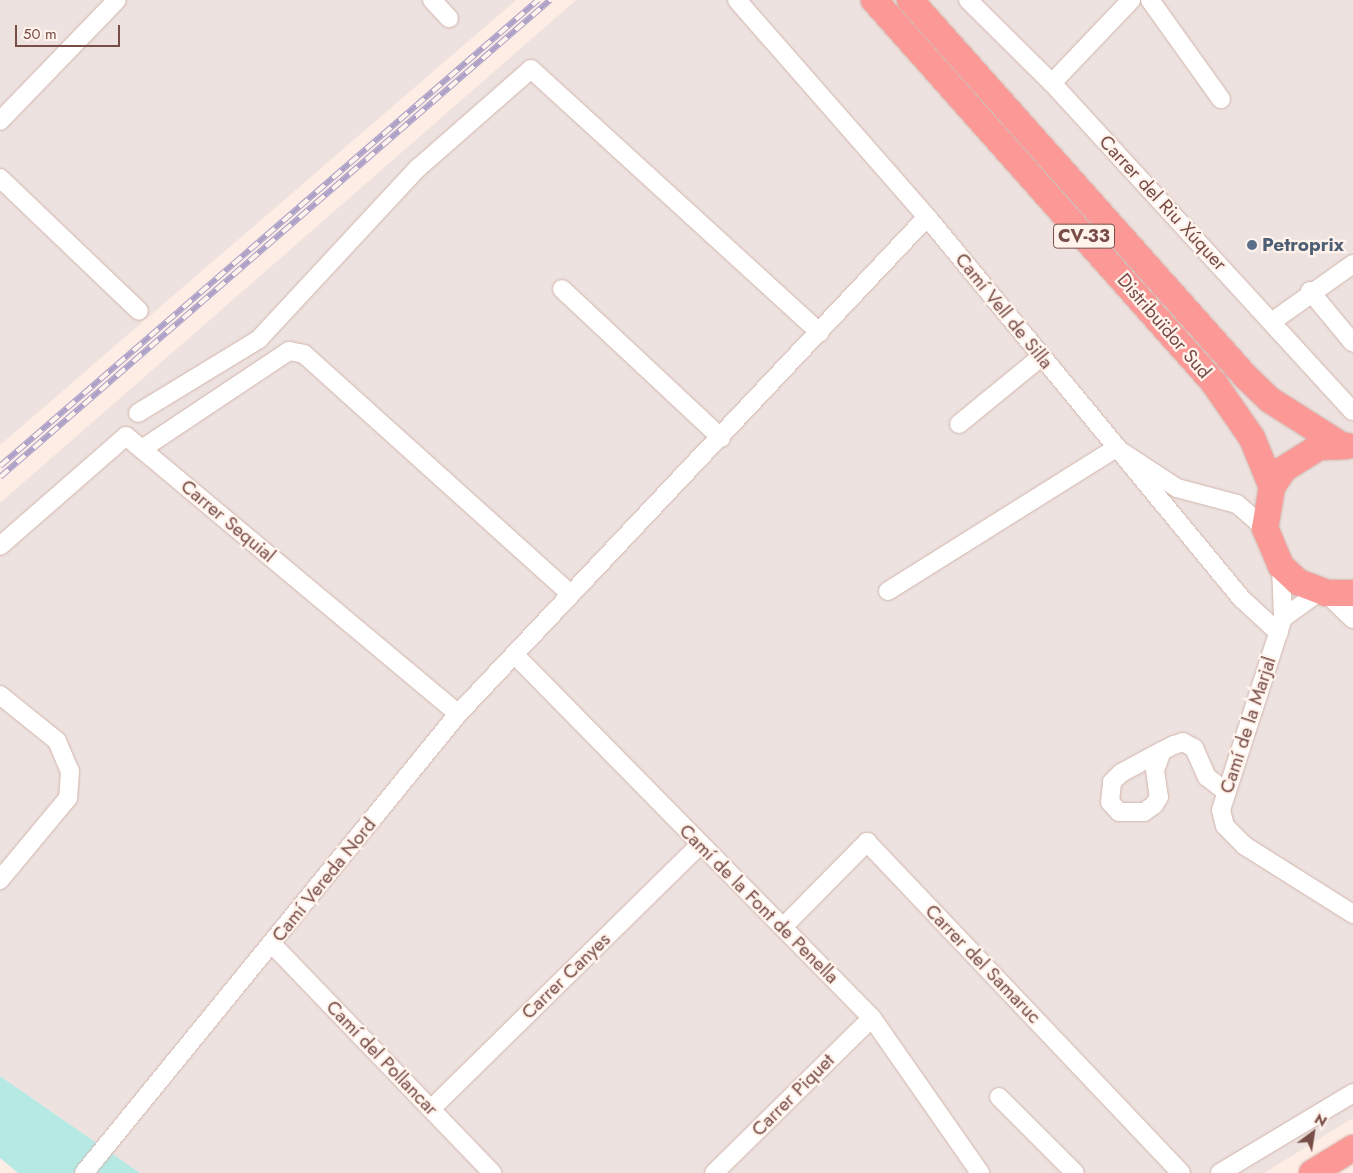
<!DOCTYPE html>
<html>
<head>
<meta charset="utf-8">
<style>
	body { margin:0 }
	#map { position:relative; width:1353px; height:1173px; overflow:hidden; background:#feede4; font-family:Jost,sans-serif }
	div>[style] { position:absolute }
	.industrial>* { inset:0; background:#ede2df }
	.water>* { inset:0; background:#b7e9e4 }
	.roads { filter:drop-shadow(0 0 1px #d2b4ac) drop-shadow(0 0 1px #d2b4ac) }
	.minor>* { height:18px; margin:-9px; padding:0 9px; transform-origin:9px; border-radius:9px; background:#fff }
	.highway>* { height:26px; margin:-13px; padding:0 13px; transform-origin:13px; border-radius:13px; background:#fc9997 }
	.rail>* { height:5.5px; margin-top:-2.75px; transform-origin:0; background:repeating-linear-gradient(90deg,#fff3ec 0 11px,#ada1c8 0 22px); box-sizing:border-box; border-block:1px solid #ada1c8 }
	.dots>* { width:14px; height:14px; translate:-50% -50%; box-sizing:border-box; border:2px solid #fff3ec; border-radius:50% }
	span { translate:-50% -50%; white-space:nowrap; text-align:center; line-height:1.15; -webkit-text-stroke:4.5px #fff3ec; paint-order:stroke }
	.shield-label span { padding:1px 4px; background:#fff3ec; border:1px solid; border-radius:4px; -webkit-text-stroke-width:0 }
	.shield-label { font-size:18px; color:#784d47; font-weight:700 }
	.street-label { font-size:19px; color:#784d47 }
	.service-label { font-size:19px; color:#4e5e75; font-weight:700 }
	.left { translate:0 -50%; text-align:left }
	.north { position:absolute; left:1288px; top:1108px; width:50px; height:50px; -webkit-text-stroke:4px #fff3ec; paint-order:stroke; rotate:31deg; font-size:14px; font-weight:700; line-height:20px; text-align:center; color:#784d47 }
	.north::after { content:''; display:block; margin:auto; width:18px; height:22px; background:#784d47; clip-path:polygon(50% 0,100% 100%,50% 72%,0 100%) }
	.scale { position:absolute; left:15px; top:25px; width:105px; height:22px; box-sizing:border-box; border:2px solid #784d47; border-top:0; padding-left:6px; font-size:15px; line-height:18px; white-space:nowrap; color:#784d47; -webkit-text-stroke:4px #fff3ec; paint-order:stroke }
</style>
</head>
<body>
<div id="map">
	<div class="industrial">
		<div style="clip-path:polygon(0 0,516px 0,0 445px)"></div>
		<div style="clip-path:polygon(576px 0,1353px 0,1353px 1118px,1264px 1173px,140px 1173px,0 1076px,0 503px)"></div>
	</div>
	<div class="water">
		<div style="clip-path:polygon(0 1076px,140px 1173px,18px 1173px,0 1158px)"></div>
	</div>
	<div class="roads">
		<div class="minor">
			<div style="left:432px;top:0;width:25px;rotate:47deg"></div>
			<div style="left:737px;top:0;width:288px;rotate:48.8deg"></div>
			<div style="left:927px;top:217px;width:495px;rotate:50.5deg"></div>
			<div style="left:1242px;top:599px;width:50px;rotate:42.6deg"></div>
			<div style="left:968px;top:0;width:118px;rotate:44.7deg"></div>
			<div style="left:1052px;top:83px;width:445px;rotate:47.5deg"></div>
			<div style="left:1150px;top:0;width:122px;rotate:54.4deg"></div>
			<div style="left:1052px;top:83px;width:115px;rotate:-46.4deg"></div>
			<div style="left:0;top:121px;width:168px;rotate:-46deg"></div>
			<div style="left:0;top:178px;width:192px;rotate:43.7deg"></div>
			<div style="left:562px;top:289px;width:218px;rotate:43.1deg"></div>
			<div style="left:1310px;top:291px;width:67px;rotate:50.4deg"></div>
			<div style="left:1273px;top:321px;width:98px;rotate:-35.5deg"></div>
			<div style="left:138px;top:413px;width:142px;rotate:-31.4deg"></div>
			<div style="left:259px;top:339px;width:233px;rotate:-47.1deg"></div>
			<div style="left:418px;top:168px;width:150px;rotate:-41.2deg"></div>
			<div style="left:531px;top:69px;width:391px;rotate:42.4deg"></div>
			<div style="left:959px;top:424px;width:106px;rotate:-39.3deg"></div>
			<div style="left:142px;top:449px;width:177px;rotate:-33.7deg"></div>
			<div style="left:289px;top:351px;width:15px;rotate:11deg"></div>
			<div style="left:304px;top:354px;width:359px;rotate:42deg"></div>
			<div style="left:0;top:546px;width:167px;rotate:-41.1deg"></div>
			<div style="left:126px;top:436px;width:433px;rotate:39.9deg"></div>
			<div style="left:1281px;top:566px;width:52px;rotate:87.8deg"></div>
			<div style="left:1283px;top:618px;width:44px;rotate:-35.8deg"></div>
			<div style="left:888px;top:591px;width:269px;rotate:-32.1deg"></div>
			<div style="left:1116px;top:448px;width:73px;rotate:33.3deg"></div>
			<div style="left:1177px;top:488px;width:62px;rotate:14.9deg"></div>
			<div style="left:1237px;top:504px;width:37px;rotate:41deg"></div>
			<div style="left:1326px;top:593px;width:37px;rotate:44deg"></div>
			<div style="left:1283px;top:618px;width:202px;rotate:107.9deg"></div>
			<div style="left:1221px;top:810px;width:16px;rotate:76deg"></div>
			<div style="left:1225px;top:826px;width:28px;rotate:45deg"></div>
			<div style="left:1245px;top:846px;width:128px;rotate:32.2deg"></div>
			<div style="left:515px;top:655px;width:509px;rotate:45.48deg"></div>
			<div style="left:872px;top:1018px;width:189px;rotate:55.1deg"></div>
			<div style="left:0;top:695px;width:73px;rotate:38.9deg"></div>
			<div style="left:57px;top:741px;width:33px;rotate:67deg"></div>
			<div style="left:70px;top:771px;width:27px;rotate:94deg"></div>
			<div style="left:68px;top:798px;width:107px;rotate:129.7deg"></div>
			<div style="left:1162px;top:751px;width:20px;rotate:110deg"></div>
			<div style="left:1155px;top:770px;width:27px;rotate:82deg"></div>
			<div style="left:1159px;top:797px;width:9px;rotate:122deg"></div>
			<div style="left:1154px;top:805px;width:12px;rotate:145deg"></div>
			<div style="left:1144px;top:812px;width:25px;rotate:180deg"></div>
			<div style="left:1119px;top:812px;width:13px;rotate:-132deg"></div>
			<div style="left:1110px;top:802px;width:20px;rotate:-84deg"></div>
			<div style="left:1112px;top:782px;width:13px;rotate:-45deg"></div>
			<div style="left:1121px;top:773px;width:47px;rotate:-28.2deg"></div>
			<div style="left:1162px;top:751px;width:13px;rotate:-27deg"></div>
			<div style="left:1174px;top:745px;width:9px;rotate:-18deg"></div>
			<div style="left:1183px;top:742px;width:13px;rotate:29deg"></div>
			<div style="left:1194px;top:748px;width:32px;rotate:66deg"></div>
			<div style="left:1207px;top:777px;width:23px;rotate:38deg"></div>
			<div style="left:783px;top:927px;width:120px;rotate:-45.3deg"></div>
			<div style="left:867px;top:842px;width:456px;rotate:46.5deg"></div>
			<div style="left:272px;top:944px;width:318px;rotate:46.1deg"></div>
			<div style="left:999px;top:1097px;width:107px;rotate:45deg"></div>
			<div style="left:431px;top:1109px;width:378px;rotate:-44.5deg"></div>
			<div style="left:84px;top:1173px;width:592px;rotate:-50.83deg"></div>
			<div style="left:458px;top:714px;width:683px;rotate:-46.66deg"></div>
			<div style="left:714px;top:1173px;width:221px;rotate:-44.5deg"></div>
			<div style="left:1220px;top:1173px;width:155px;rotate:-31deg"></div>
		</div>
		<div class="highway">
			<div style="left:874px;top:0;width:512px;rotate:48.4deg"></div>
			<div style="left:1214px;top:383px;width:67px;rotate:55.4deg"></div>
			<div style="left:1252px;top:438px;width:53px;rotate:67.8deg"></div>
			<div style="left:910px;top:0;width:505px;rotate:48.29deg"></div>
			<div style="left:1246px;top:377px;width:33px;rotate:44deg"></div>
			<div style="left:1270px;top:400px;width:84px;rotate:32.4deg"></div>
			<div style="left:1347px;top:446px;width:28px;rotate:178deg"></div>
			<div style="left:1319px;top:447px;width:41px;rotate:147.8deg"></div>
			<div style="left:1284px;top:469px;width:22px;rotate:124deg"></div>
			<div style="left:1272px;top:487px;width:42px;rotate:99.7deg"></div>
			<div style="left:1265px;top:528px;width:41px;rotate:67.2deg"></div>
			<div style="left:1281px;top:566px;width:23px;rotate:43deg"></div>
			<div style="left:1298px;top:582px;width:30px;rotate:21deg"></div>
			<div style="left:1326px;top:593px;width:27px"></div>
			<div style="left:1312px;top:1173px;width:48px;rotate:-31.4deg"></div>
		</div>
	</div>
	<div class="rail">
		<div style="left:0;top:466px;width:712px;rotate:-40.9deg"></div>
		<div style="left:0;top:477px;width:728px;rotate:-40.93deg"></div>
	</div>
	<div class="dots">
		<div style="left:1252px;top:245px;background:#5c6f8a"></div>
	</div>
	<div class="shield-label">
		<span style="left:1084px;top:236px">CV-33</span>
	</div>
	<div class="street-label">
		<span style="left:1163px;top:203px;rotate:47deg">Carrer del Riu Xúquer</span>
		<span style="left:1004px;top:311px;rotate:51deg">Camí Vell de Silla</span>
		<span style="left:1164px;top:326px;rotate:49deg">Distribuïdor Sud</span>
		<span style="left:228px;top:521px;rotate:40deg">Carrer Sequial</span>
		<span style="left:1248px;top:725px;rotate:-72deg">Camí de la Marjal</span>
		<span style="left:324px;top:880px;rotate:-51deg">Camí Vereda Nord</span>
		<span style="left:759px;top:904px;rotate:45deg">Camí de la Font de Penella</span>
		<span style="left:983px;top:964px;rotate:46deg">Carrer del Samaruc</span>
		<span style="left:566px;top:976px;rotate:-44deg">Carrer Canyes</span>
		<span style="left:382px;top:1058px;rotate:46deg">Camí del Pollancar</span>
		<span style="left:793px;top:1095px;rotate:-45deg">Carrer Piquet</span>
	</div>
	<div class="service-label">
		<span class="left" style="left:1262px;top:245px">Petroprix</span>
	</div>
	<div class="north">N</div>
	<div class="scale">50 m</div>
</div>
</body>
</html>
